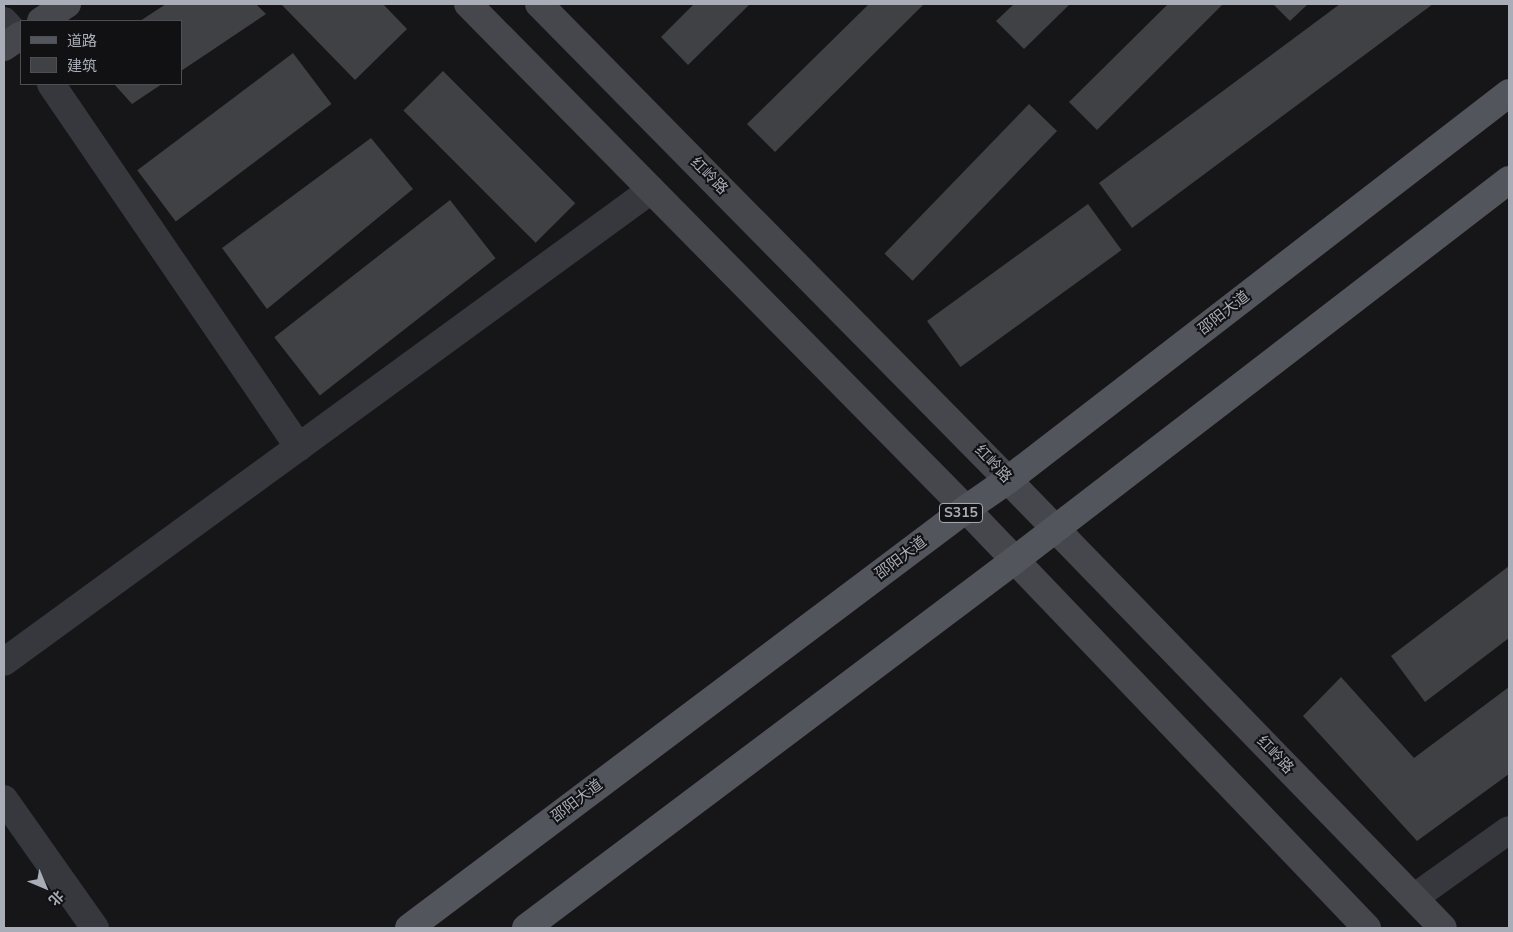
<!DOCTYPE html>
<html>
<head>
<meta charset="utf-8">
<style>
	body { margin:0 }
	#map { position:relative; width:1513px; height:932px; overflow:hidden; background:#161618; font-family:"Nunito Sans","Noto Sans SC",sans-serif }
	div>[style] { position:absolute }
	.building>* { inset:0; background:#404145; transform-origin:0 0 }
	.street>* { height:28px; margin:-14px; padding:0 14px; transform-origin:14px; border-radius:14px; background:#37383d }
	.secondary>* { height:28px; margin:-14px; padding:0 14px; transform-origin:14px; border-radius:14px; background:#45474d }
	.primary>* { height:28px; margin:-14px; padding:0 14px; transform-origin:14px; border-radius:14px; background:#53555c }
	span { translate:-50% -50%; white-space:nowrap; text-align:center; line-height:1.15; -webkit-text-stroke:4px #111113; paint-order:stroke }
	.shield-label span { padding:1px 4px; background:#111113; border:1px solid; border-radius:4px; -webkit-text-stroke-width:0 }
	.shield-label { font-size:14px; color:#a8adb8; font-weight:700 }
	.street-label { font-size:15px; color:#a8adb8 }
	.frame { position:absolute; inset:0; border:5px solid #a8adb8; pointer-events:none }
	.legend { position:absolute; left:20px; top:20px; width:162px; height:65px; box-sizing:border-box; background:#111113; border:1px solid #4d4f55; margin:0; padding:6px 9px; list-style:none; font-size:15px; color:#a8adb8 }
	.legend li { display:flex; align-items:center; gap:10px; height:25px }
	.legend b { width:25px; border:1px solid #4d4f55 }
	.north { position:absolute; left:20px; top:862px; width:50px; height:50px; -webkit-text-stroke:4px #111113; paint-order:stroke; rotate:135deg; font-size:14px; font-weight:700; line-height:20px; text-align:center; color:#a8adb8 }
	.north::after { content:''; display:block; margin:auto; width:18px; height:22px; background:#a8adb8; clip-path:polygon(50% 0,100% 100%,50% 72%,0 100%) }
</style>
</head>
<body>
<div id="map">
	<div class="building">
		<div style="clip-path:polygon(166px 4px,256px 4px,266px 14px,181px 71px,181px 21px,140px 21px)"></div>
		<div style="clip-path:polygon(281px 4px,383px 4px,407px 29px,355px 80px)"></div>
		<div style="clip-path:polygon(694px 4px,750px 4px,688px 65px,661px 37px)"></div>
		<div style="clip-path:polygon(869px 4px,923px 5px,775px 152px,747px 124px)"></div>
		<div style="clip-path:polygon(1014px 4px,1070px 4px,1024px 49px,996px 21px)"></div>
		<div style="clip-path:polygon(1168px 4px,1223px 4px,1097px 130px,1069px 102px)"></div>
		<div style="clip-path:polygon(1273px 4px,1308px 4px,1290px 21px)"></div>
		<div style="clip-path:polygon(1340px 4px,1433px 4px,1132px 228px,1099px 183px)"></div>
		<div style="left:293px;top:53px;width:64px;height:195px;rotate:53deg"></div>
		<div style="left:443px;top:71px;width:187px;height:56px;rotate:45deg"></div>
		<div style="clip-path:polygon(114px 84px,162px 84px,132px 104px)"></div>
		<div style="left:1029px;top:104px;width:39px;height:208px;rotate:44deg"></div>
		<div style="clip-path:polygon(371px 138px,413px 189px,267px 309px,222px 248px)"></div>
		<div style="left:450px;top:200px;width:74px;height:223px;rotate:52deg"></div>
		<div style="left:1088px;top:204px;width:57px;height:199px;rotate:54deg"></div>
		<div style="clip-path:polygon(1509px 566px,1509px 638px,1425px 702px,1391px 656px)"></div>
		<div style="clip-path:polygon(1341px 677px,1414px 758px,1509px 687px,1509px 774px,1417px 841px,1303px 716px)"></div>
	</div>
	<div class="street">
		<div style="left:4px;top:21px;width:25px;rotate:48deg"></div>
		<div style="left:51px;top:84px;width:440px;rotate:55.7deg"></div>
		<div style="left:4px;top:662px;width:801px;rotate:-36.11deg"></div>
		<div style="left:4px;top:799px;width:158px;rotate:54.8deg"></div>
		<div style="left:1415px;top:897px;width:115px;rotate:-35.5deg"></div>
	</div>
	<div class="secondary">
		<div style="left:468px;top:4px;width:709px;rotate:45.4deg"></div>
		<div style="left:966px;top:509px;width:580px;rotate:46.26deg"></div>
		<div style="left:539px;top:4px;width:668px;rotate:45.42deg"></div>
		<div style="left:1008px;top:480px;width:624px;rotate:45.84deg"></div>
		<div style="left:41px;top:21px;width:31px;rotate:-33deg"></div>
		<div style="left:4px;top:47px;width:21px;rotate:-35deg"></div>
	</div>
	<div class="primary">
		<div style="left:409px;top:928px;width:697px;rotate:-36.95deg"></div>
		<div style="left:966px;top:509px;width:51px;rotate:-34.6deg"></div>
		<div style="left:1008px;top:480px;width:633px;rotate:-37.68deg"></div>
		<div style="left:526px;top:928px;width:612px;rotate:-36.96deg"></div>
		<div style="left:1015px;top:560px;width:623px;rotate:-37.57deg"></div>
	</div>
	<div class="shield-label">
		<span style="left:961px;top:513px">S315</span>
	</div>
	<div class="street-label">
		<span style="left:709px;top:176px;rotate:45deg">红岭路</span>
		<span style="left:1224px;top:313px;rotate:-38deg">邵阳大道</span>
		<span style="left:993px;top:464px;rotate:46deg">红岭路</span>
		<span style="left:901px;top:558px;rotate:-37deg">邵阳大道</span>
		<span style="left:1275px;top:755px;rotate:46deg">红岭路</span>
		<span style="left:577px;top:801px;rotate:-37deg">邵阳大道</span>
	</div>
	<div class="frame"></div>
	<ul class="legend">
	<li><b style="height:6px;background:#53555c"></b>道路</li>
	<li><b style="height:14px;background:#404145"></b>建筑</li>
	</ul>
	<div class="north">北</div>
</div>
</body>
</html>
